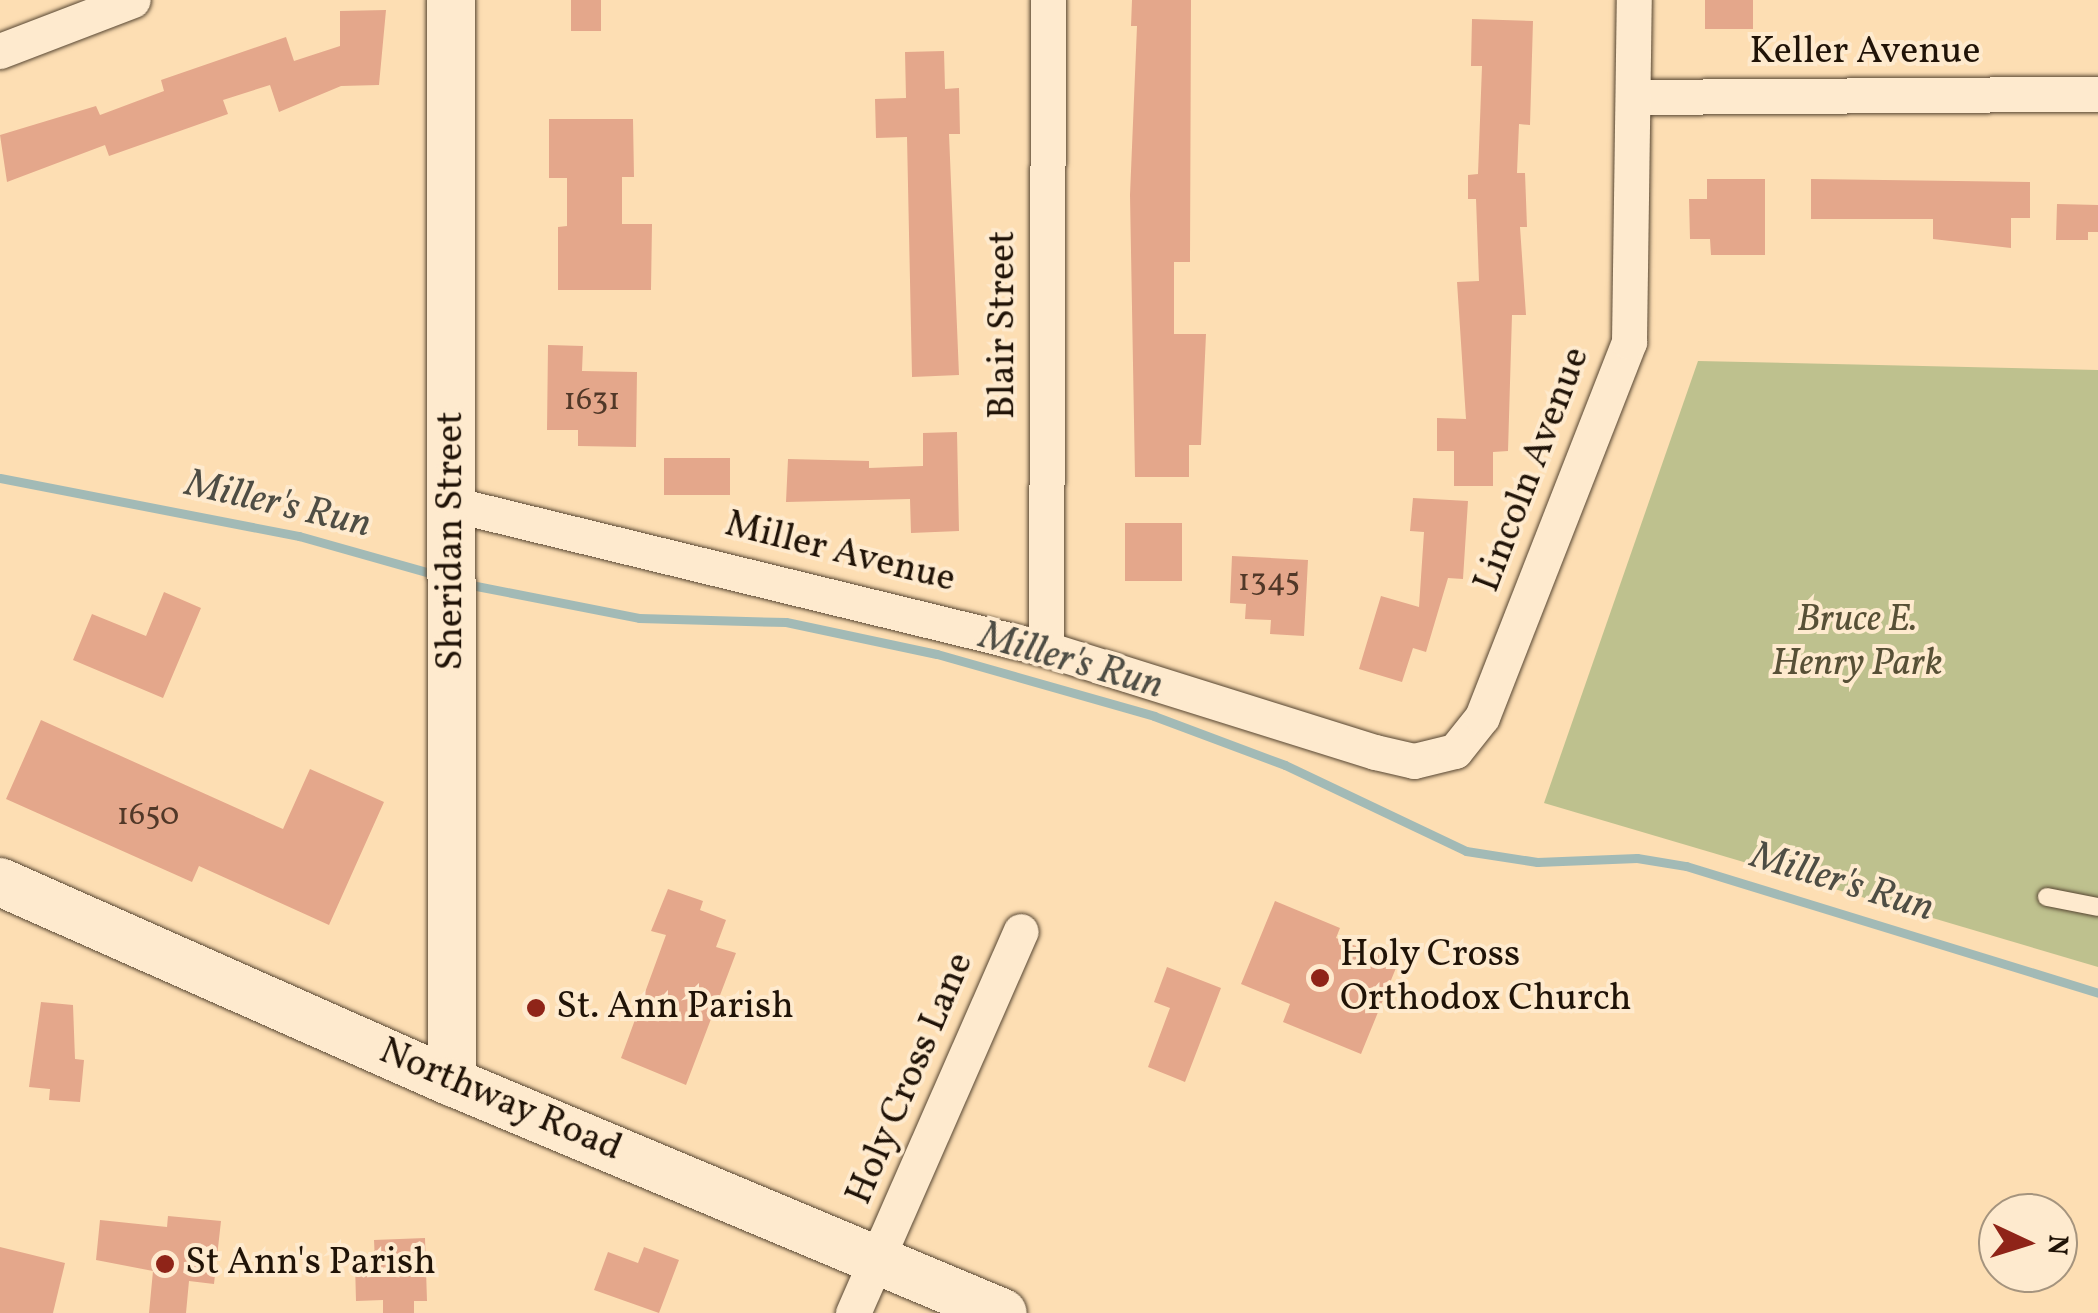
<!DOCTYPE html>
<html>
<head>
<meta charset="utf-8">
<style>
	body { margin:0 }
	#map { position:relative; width:2098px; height:1313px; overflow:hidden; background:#fddeb3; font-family:Vollkorn,serif }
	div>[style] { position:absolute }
	.green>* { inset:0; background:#bec18e }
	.stream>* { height:9px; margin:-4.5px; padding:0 4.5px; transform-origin:4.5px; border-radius:4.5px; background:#a2bab6 }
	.building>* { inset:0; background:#e4a78b; transform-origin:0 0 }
	.roads { filter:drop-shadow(0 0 2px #574632) drop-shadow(0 0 2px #574632) }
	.lane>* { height:18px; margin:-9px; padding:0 9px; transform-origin:9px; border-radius:9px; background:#feeace }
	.street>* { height:35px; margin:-17.5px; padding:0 17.5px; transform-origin:17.5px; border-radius:17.5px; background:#feeace }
	.secondary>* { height:48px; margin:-24px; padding:0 24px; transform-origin:24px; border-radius:24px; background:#feeace }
	.dots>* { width:28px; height:28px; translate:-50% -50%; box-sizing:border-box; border:5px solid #feeace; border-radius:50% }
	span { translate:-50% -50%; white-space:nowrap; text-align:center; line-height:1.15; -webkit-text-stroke:8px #feeace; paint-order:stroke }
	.number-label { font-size:32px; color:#513828 }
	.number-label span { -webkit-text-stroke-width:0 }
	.street-label { font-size:38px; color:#201307 }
	.park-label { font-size:38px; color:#575036; font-style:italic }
	.poi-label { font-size:38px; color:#201307 }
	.left { translate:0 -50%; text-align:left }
	.water-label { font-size:40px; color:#4e4d44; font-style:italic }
	.north { position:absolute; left:1978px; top:1193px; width:100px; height:100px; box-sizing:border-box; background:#feeace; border:2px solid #a5947e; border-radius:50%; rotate:94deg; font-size:28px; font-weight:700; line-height:40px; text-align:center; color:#201307 }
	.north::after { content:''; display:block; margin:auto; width:35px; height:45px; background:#8f2418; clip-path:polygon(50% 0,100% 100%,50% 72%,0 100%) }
</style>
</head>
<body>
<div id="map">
	<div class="green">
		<div style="clip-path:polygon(1698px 361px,2098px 370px,2098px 967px,1544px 803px)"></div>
	</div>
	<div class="stream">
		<div style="left:0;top:478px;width:305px;rotate:11deg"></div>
		<div style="left:299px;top:536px;width:143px;rotate:15.8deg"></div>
		<div style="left:466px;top:584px;width:176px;rotate:11.1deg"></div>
		<div style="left:639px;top:618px;width:147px;rotate:1.6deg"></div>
		<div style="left:786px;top:622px;width:154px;rotate:12deg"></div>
		<div style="left:937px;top:654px;width:226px;rotate:15.9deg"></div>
		<div style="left:1154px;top:716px;width:140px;rotate:20.5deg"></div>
		<div style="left:1285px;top:765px;width:200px;rotate:25.4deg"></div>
		<div style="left:1466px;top:851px;width:72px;rotate:8.8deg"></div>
		<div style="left:1537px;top:862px;width:100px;rotate:-2.3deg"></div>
		<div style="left:1637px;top:858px;width:50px;rotate:9.3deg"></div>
		<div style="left:1686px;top:866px;width:431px;rotate:17.1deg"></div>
	</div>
	<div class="building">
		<div style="left:571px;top:0;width:30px;height:31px"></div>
		<div style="clip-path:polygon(1132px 0,1191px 0,1190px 262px,1174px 262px,1174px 334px,1206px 334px,1201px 445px,1189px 445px,1189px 477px,1135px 477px,1130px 195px,1137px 26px,1131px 26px)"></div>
		<div style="left:1705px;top:0;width:48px;height:29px"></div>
		<div style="clip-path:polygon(386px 10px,379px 85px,341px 86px,279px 112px,270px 85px,223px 100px,228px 114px,109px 156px,105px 145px,7px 182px,0 135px,96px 106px,100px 115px,164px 91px,161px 80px,286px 37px,294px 61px,340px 46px,340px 11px)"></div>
		<div style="clip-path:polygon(1472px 19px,1533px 21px,1530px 125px,1519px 124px,1517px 173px,1525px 173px,1527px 227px,1520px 227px,1526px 315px,1512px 315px,1508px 451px,1493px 452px,1493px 486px,1454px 486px,1454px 451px,1437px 451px,1437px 418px,1466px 419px,1457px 282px,1479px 281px,1476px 199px,1468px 199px,1468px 175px,1478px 174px,1482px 66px,1471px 66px)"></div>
		<div style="clip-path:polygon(944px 51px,945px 89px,959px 88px,960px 134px,949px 134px,959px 375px,912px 377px,907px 137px,876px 138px,875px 99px,906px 98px,905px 52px)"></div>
		<div style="clip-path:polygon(549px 119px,633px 119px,634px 177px,622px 177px,622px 224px,652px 224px,651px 290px,558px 290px,558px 227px,567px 226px,567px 178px,549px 178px)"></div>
		<div style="clip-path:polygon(1707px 179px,1765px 179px,1765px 255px,1711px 255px,1710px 239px,1690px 239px,1689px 199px,1707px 199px)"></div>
		<div style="clip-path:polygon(1811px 179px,2030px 182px,2030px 218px,2011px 218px,2011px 248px,1933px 239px,1933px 219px,1811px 219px)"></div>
		<div style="clip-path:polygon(2057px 204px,2098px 205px,2098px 232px,2088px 232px,2088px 240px,2056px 240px)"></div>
		<div style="clip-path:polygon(548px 345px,583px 346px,582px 371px,637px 372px,636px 447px,578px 446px,578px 430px,547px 430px)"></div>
		<div style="clip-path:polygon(957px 432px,959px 531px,911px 533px,910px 499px,786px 502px,788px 459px,869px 461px,869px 468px,923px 466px,923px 433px)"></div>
		<div style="left:664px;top:458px;width:66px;height:37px"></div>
		<div style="clip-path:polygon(1413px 498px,1468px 501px,1463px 579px,1448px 578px,1426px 652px,1413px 648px,1402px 682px,1359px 669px,1381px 596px,1419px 607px,1424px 532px,1410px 531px)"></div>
		<div style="left:1182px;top:523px;width:58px;height:57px;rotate:90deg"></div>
		<div style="clip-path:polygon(1232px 556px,1308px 560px,1304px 636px,1270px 634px,1271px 620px,1245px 619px,1246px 604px,1230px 603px)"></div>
		<div style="clip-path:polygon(164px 592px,201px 608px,163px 698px,73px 660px,92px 614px,146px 636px)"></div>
		<div style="clip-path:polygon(41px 720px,283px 829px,310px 769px,384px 802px,329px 925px,199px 866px,192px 882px,6px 799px)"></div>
		<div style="clip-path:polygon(668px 889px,703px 901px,700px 910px,726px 920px,716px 947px,736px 953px,686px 1085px,621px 1058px,666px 935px,651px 931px)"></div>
		<div style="clip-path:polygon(1275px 901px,1340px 928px,1336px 938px,1398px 963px,1361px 1054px,1283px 1022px,1290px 1004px,1241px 984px)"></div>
		<div style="clip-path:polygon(1167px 967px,1221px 988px,1185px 1082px,1148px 1067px,1170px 1008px,1154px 1002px)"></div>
		<div style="clip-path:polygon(41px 1002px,73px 1005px,75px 1059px,84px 1060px,80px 1102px,49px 1100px,50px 1089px,29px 1087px)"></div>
		<div style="clip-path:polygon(168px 1216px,221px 1221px,214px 1284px,189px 1281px,186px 1313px,149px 1313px,153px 1271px,96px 1260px,100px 1220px,167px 1227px)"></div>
		<div style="clip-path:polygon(425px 1238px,427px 1301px,414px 1301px,414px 1313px,383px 1313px,383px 1300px,356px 1301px,355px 1263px,375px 1262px,374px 1240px)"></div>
		<div style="clip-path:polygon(0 1247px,65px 1263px,53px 1313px,0 1313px)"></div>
		<div style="clip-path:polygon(644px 1247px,679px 1260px,659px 1313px,594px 1290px,608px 1252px,638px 1263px)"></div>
	</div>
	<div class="roads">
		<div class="lane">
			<div style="left:2047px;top:897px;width:52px;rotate:11.1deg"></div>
		</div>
		<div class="street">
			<div style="left:0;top:51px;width:142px;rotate:-21deg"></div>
			<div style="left:1633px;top:97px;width:465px;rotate:-0.4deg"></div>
			<div style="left:452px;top:504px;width:611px;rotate:13.72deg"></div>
			<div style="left:1046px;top:649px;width:345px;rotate:17.4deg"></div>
			<div style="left:1375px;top:752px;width:40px;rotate:13deg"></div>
			<div style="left:1414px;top:761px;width:42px;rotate:-13.7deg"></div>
			<div style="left:1455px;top:751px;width:43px;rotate:-51.5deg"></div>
			<div style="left:1482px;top:717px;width:403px;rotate:-68.6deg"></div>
			<div style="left:1629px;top:342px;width:342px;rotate:-89.2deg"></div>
			<div style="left:1046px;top:649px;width:649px;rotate:-89.82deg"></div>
			<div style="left:853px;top:1313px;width:417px;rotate:-66.3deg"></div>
		</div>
		<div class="secondary">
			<div style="left:451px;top:0;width:1082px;rotate:89.95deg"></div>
			<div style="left:0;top:882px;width:494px;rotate:23.9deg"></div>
			<div style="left:452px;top:1082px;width:597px;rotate:22.75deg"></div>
		</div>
	</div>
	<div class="dots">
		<div style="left:1320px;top:978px;background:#8f2418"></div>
		<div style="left:536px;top:1008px;background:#8f2418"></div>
		<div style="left:165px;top:1264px;background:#8f2418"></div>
	</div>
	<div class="number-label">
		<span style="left:592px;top:401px">1631</span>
		<span style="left:1269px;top:582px">1345</span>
		<span style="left:148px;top:816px">1650</span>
	</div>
	<div class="street-label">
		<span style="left:1865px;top:53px">Keller Avenue</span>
		<span style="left:1004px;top:325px;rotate:-90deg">Blair Street</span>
		<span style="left:1533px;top:470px;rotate:-69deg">Lincoln Avenue</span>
		<span style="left:452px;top:541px;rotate:-90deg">Sheridan Street</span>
		<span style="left:840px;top:553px;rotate:14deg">Miller Avenue</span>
		<span style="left:911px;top:1079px;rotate:-67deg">Holy Cross Lane</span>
		<span style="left:500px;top:1101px;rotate:23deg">Northway Road</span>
	</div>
	<div class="park-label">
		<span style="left:1857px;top:643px">Bruce E.<br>Henry Park</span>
	</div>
	<div class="poi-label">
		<span class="left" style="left:1340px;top:978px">Holy Cross<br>Orthodox Church</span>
		<span class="left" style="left:556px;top:1008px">St. Ann Parish</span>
		<span class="left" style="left:185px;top:1264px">St Ann's Parish</span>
	</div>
	<div class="water-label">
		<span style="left:278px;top:505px;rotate:13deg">Miller's Run</span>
		<span style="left:1071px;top:662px;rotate:16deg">Miller's Run</span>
		<span style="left:1842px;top:883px;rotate:17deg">Miller's Run</span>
	</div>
	<div class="north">N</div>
</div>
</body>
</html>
